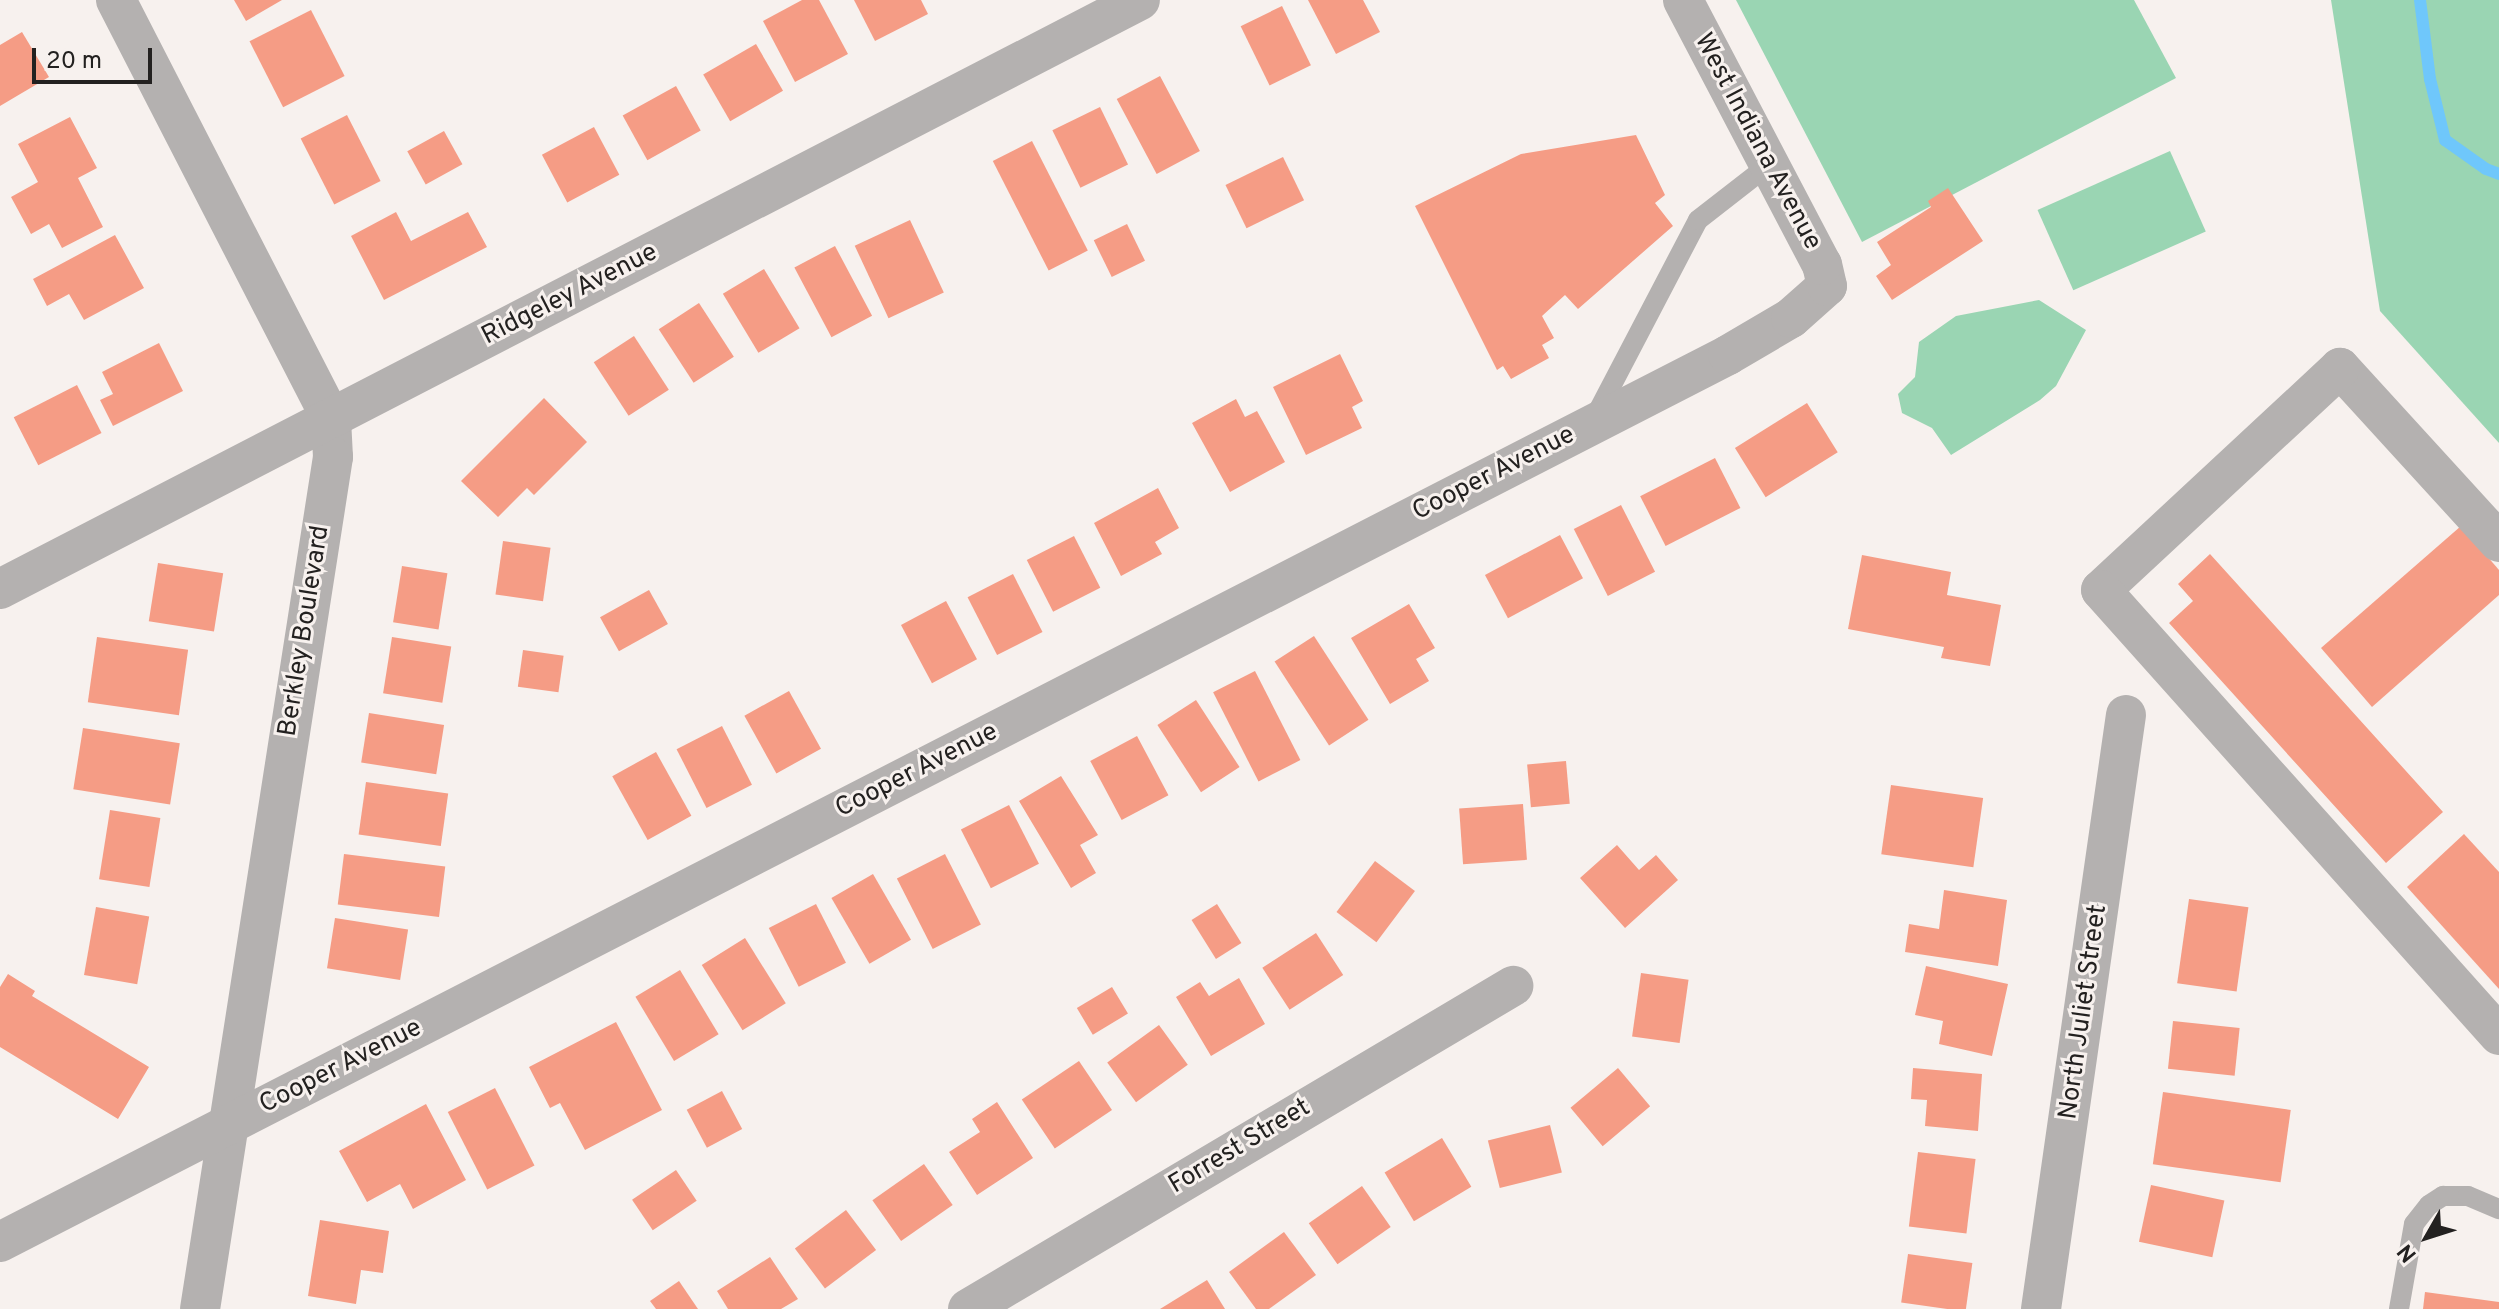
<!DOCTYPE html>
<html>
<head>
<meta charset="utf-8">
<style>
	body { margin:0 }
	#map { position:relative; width:2499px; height:1309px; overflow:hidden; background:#f7f1ee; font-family:Overpass,sans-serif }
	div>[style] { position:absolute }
	.green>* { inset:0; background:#9ad5b3; transform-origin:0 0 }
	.stream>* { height:12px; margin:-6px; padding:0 6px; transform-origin:6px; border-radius:6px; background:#6fc7fb }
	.building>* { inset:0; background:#f59c85; transform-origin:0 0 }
	.lane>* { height:20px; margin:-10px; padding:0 10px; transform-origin:10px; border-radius:10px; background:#b4b1b0 }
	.street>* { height:40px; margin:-20px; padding:0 20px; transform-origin:20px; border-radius:20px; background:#b4b1b0 }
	span { translate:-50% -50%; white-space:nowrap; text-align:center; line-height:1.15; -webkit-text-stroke:6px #f7f1ee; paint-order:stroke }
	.street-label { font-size:26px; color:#232120 }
	.north { position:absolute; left:2387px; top:1197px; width:80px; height:80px; -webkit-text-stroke:6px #f7f1ee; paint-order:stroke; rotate:231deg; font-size:22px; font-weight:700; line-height:32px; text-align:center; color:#232120 }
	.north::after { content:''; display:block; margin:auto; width:28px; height:36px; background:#232120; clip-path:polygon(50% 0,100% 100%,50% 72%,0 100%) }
	.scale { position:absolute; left:32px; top:48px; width:120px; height:36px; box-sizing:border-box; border:4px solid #232120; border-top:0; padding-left:10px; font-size:24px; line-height:28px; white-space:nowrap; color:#232120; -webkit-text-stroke:6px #f7f1ee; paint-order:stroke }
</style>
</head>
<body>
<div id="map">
	<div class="green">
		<div style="clip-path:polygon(1736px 0,2134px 0,2176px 78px,1862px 242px)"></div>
		<div style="clip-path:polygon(2331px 0,2499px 0,2499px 443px,2380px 311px)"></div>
		<div style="left:2170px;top:151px;width:88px;height:145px;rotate:66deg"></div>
		<div style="clip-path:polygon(2039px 300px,2086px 330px,2056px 386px,2040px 400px,1951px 455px,1932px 428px,1902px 413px,1898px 394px,1915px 377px,1919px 342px,1956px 316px)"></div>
	</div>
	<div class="stream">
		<div style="left:2420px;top:0;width:80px;rotate:82.8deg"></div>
		<div style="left:2430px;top:79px;width:63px;rotate:76.2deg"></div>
		<div style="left:2445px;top:140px;width:50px;rotate:35.3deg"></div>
		<div style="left:2486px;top:169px;width:14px;rotate:21deg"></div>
	</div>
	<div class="building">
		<div style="clip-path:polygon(234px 0,282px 0,246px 21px)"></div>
		<div style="clip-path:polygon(802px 0,819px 0,848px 54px,795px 82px,763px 21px)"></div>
		<div style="clip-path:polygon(854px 0,921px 0,928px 14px,875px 41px)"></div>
		<div style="clip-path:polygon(1308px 0,1363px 0,1380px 32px,1336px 54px)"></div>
		<div style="left:1282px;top:6px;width:66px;height:46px;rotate:64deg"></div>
		<div style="left:311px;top:10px;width:74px;height:69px;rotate:63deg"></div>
		<div style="clip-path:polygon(22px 32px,49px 77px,0 106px,0 45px)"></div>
		<div style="left:756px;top:44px;width:54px;height:61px;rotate:60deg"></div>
		<div style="left:1160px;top:76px;width:85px;height:49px;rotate:62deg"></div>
		<div style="left:676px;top:86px;width:51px;height:61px;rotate:61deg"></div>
		<div style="left:1100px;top:107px;width:64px;height:53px;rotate:64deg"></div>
		<div style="left:347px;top:115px;width:74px;height:52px;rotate:63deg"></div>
		<div style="clip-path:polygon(70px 117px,97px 168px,78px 178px,103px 227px,62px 248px,49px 224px,31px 234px,11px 197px,38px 182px,18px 144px)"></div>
		<div style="left:594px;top:127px;width:54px;height:59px;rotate:62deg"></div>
		<div style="left:444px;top:131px;width:38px;height:42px;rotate:61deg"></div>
		<div style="clip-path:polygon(1636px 135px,1665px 195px,1655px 203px,1673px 226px,1578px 309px,1565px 295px,1542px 316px,1554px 338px,1542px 345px,1549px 358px,1511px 379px,1503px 366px,1497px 370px,1415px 206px,1521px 154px)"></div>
		<div style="left:1032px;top:141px;width:123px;height:44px;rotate:63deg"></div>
		<div style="left:1283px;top:157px;width:48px;height:64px;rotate:64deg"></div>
		<div style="clip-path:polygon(1948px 188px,1983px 241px,1892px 300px,1876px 276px,1891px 265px,1877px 242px,1931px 207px,1928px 201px)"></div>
		<div style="clip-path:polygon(396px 212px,411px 241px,468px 212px,487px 247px,384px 300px,351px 236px)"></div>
		<div style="left:910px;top:220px;width:80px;height:61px;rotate:65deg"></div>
		<div style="left:1127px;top:224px;width:41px;height:37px;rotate:64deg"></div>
		<div style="clip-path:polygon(115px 235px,144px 288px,84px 320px,69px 294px,47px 306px,33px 279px)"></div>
		<div style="left:835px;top:246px;width:79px;height:46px;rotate:62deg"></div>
		<div style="left:764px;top:269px;width:69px;height:48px;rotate:59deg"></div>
		<div style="left:699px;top:303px;width:64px;height:48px;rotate:57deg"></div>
		<div style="left:634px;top:336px;width:64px;height:48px;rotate:57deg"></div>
		<div style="clip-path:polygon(159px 343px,183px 391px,113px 426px,100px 400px,113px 394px,102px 372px)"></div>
		<div style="clip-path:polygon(1340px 354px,1363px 401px,1352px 407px,1362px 428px,1306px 455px,1273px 387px)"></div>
		<div style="left:77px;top:385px;width:54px;height:71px;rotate:63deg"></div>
		<div style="clip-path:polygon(544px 398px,587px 442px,534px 495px,527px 488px,498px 517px,461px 481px)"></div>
		<div style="clip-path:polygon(1236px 399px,1245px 417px,1257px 411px,1285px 462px,1230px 492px,1192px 423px)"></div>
		<div style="left:1807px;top:403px;width:58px;height:85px;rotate:58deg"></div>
		<div style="left:1715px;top:458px;width:56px;height:84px;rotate:63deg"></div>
		<div style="clip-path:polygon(1158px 488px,1179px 528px,1155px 542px,1162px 554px,1121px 576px,1094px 523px)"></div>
		<div style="left:1621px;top:505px;width:75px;height:53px;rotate:63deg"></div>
		<div style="clip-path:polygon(2461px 526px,2499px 570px,2499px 595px,2372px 707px,2321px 648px)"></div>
		<div style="left:1560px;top:535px;width:49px;height:85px;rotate:62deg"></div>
		<div style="left:1074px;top:536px;width:58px;height:53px;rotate:63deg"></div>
		<div style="left:503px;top:541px;width:48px;height:54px;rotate:8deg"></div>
		<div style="clip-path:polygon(2210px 554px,2443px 812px,2386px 863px,2169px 623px,2193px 601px,2178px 584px)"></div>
		<div style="clip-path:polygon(1862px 555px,1951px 572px,1947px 595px,2001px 605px,1990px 666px,1941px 658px,1944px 647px,1848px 629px)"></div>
		<div style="left:158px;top:563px;width:66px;height:59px;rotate:9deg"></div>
		<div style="left:402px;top:566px;width:46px;height:57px;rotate:9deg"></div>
		<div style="left:1013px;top:574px;width:65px;height:51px;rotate:63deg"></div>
		<div style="left:649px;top:590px;width:39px;height:56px;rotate:61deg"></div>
		<div style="left:946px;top:601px;width:66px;height:51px;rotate:62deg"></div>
		<div style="clip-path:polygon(1409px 604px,1435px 648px,1416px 659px,1429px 681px,1390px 704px,1351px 638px)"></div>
		<div style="left:1314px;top:636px;width:100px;height:47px;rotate:57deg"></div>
		<div style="left:97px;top:637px;width:92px;height:66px;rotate:8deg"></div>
		<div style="left:392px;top:637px;width:60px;height:57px;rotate:9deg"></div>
		<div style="left:523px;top:650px;width:41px;height:37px;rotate:8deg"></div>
		<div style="left:1255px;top:671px;width:100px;height:47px;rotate:63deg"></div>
		<div style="left:789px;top:691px;width:66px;height:51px;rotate:61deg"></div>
		<div style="left:1196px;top:700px;width:80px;height:46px;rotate:57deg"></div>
		<div style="left:369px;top:713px;width:76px;height:50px;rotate:9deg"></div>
		<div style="left:722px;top:726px;width:66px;height:51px;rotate:63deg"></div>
		<div style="left:83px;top:728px;width:98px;height:62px;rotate:9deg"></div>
		<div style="left:1137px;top:736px;width:67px;height:53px;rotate:62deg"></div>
		<div style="left:656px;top:752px;width:73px;height:50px;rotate:61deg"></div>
		<div style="left:1566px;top:761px;width:43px;height:39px;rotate:85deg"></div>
		<div style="clip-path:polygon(1061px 776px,1098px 835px,1080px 845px,1096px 873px,1071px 888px,1019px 801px)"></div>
		<div style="left:366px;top:782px;width:83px;height:53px;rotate:8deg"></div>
		<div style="left:1891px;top:785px;width:93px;height:70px;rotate:8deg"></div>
		<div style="left:1523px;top:804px;width:56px;height:64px;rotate:86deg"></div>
		<div style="left:1009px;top:805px;width:66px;height:54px;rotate:63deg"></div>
		<div style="left:110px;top:810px;width:51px;height:70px;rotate:9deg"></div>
		<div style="clip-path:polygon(2464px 834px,2499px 872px,2499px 989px,2407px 887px)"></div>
		<div style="clip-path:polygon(1617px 845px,1639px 870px,1656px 855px,1678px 880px,1625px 928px,1580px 878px)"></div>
		<div style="left:344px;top:854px;width:102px;height:51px;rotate:7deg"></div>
		<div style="left:945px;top:854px;width:79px;height:54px;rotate:63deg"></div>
		<div style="left:1375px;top:861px;width:50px;height:64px;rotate:37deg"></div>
		<div style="left:873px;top:874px;width:76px;height:48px;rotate:60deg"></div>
		<div style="clip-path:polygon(1944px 890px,2007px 900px,1998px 966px,1905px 952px,1909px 924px,1939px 929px)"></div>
		<div style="left:2189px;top:899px;width:60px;height:85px;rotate:8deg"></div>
		<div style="left:816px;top:904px;width:66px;height:53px;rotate:63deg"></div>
		<div style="left:1217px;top:904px;width:46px;height:30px;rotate:58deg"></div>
		<div style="left:96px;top:907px;width:54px;height:69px;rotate:10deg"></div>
		<div style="left:335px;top:918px;width:74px;height:51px;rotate:9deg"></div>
		<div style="left:1316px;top:933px;width:50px;height:64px;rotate:57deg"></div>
		<div style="left:745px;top:938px;width:77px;height:51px;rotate:58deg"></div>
		<div style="clip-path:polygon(1926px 966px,2008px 984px,1992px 1056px,1939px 1044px,1943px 1021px,1915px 1015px)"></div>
		<div style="left:680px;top:970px;width:75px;height:52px;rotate:59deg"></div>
		<div style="left:1641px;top:973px;width:48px;height:64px;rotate:8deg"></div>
		<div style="clip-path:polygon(8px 974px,35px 991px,32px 996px,149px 1067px,118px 1119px,0 1047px,0 987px)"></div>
		<div style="clip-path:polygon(1239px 978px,1265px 1024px,1211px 1056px,1176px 997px,1200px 982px,1209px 996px)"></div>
		<div style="left:1112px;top:987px;width:31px;height:41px;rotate:59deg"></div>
		<div style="left:2173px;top:1021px;width:67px;height:48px;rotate:6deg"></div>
		<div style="clip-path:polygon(616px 1022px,662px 1110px,585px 1150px,560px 1103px,550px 1108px,529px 1067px)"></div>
		<div style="left:1159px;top:1025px;width:49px;height:64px;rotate:54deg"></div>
		<div style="left:1079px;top:1061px;width:59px;height:69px;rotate:56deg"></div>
		<div style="left:1618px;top:1068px;width:50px;height:62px;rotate:50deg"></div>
		<div style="clip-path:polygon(1913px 1068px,1982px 1074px,1978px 1131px,1925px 1126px,1927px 1100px,1911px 1099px)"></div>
		<div style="left:495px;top:1088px;width:87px;height:53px;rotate:63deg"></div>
		<div style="left:722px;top:1091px;width:43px;height:40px;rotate:62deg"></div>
		<div style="left:2163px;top:1092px;width:129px;height:73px;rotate:8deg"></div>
		<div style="clip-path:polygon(997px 1102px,1033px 1158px,977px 1195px,949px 1152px,980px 1132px,972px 1119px)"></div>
		<div style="clip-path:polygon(426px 1104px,466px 1180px,413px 1209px,400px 1184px,367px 1202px,339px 1151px)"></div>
		<div style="left:1550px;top:1125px;width:49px;height:64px;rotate:76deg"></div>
		<div style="left:1442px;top:1138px;width:57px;height:67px;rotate:59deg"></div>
		<div style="left:1918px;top:1152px;width:58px;height:75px;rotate:7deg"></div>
		<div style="left:924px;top:1164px;width:50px;height:63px;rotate:55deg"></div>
		<div style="left:676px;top:1170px;width:37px;height:53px;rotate:56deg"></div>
		<div style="left:2151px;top:1185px;width:75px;height:58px;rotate:12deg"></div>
		<div style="left:1362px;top:1186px;width:50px;height:65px;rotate:55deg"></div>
		<div style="left:846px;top:1210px;width:50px;height:64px;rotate:53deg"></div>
		<div style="clip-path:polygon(320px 1220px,389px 1231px,383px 1273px,361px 1270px,356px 1304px,308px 1296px)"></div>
		<div style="clip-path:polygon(1284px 1232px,1316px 1275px,1269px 1309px,1256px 1309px,1229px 1272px)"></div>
		<div style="left:1908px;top:1254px;width:65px;height:49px;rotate:8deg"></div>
		<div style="clip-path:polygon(770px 1257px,798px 1299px,781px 1309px,728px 1309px,717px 1291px)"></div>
		<div style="clip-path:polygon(1207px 1280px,1225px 1309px,1160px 1309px)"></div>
		<div style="clip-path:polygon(679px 1281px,698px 1309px,656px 1309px,650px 1301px)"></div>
		<div style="clip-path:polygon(2425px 1292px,2499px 1302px,2499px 1309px,2423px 1309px)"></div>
	</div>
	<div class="lane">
		<div style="left:1595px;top:417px;width:222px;rotate:-62.4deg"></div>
		<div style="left:1698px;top:220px;width:91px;rotate:-37.9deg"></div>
		<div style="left:2399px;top:1309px;width:86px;rotate:-80deg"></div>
		<div style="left:2414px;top:1224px;width:24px;rotate:-52deg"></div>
		<div style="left:2429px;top:1205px;width:17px;rotate:-33deg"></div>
		<div style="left:2443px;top:1196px;width:25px"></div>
		<div style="left:2468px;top:1196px;width:34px;rotate:23deg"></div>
	</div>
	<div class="street">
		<div style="left:116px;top:0;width:471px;rotate:62.8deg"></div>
		<div style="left:331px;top:419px;width:38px;rotate:87deg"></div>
		<div style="left:333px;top:457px;width:862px;rotate:98.87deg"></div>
		<div style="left:2499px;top:542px;width:236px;rotate:-132.4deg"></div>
		<div style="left:2340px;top:368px;width:326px;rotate:137.1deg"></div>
		<div style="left:2101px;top:590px;width:597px;rotate:48.19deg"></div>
		<div style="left:0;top:589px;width:1283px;rotate:-27.32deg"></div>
		<div style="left:0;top:1242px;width:1942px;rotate:-27.17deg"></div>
		<div style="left:1728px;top:355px;width:73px;rotate:-30.4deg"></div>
		<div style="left:1791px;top:318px;width:48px;rotate:-41.6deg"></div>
		<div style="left:1827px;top:286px;width:22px;rotate:-103deg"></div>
		<div style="left:1822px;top:265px;width:299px;rotate:-117.7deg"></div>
		<div style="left:968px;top:1309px;width:634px;rotate:-30.65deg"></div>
		<div style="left:2041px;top:1309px;width:600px;rotate:-81.86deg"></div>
	</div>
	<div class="street-label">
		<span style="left:1757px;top:142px;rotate:62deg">West Indiana Avenue</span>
		<span style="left:570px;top:295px;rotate:-27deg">Ridgeley Avenue</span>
		<span style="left:1494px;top:474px;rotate:-27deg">Cooper Avenue</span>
		<span style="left:305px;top:631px;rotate:-81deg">Berkley Boulevard</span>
		<span style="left:917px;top:771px;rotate:-27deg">Cooper Avenue</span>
		<span style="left:2084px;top:1012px;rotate:-82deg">North Juliet Street</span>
		<span style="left:341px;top:1067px;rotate:-27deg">Cooper Avenue</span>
		<span style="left:1240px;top:1147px;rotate:-31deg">Forrest Street</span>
	</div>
	<div class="north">N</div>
	<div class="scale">20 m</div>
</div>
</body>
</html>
